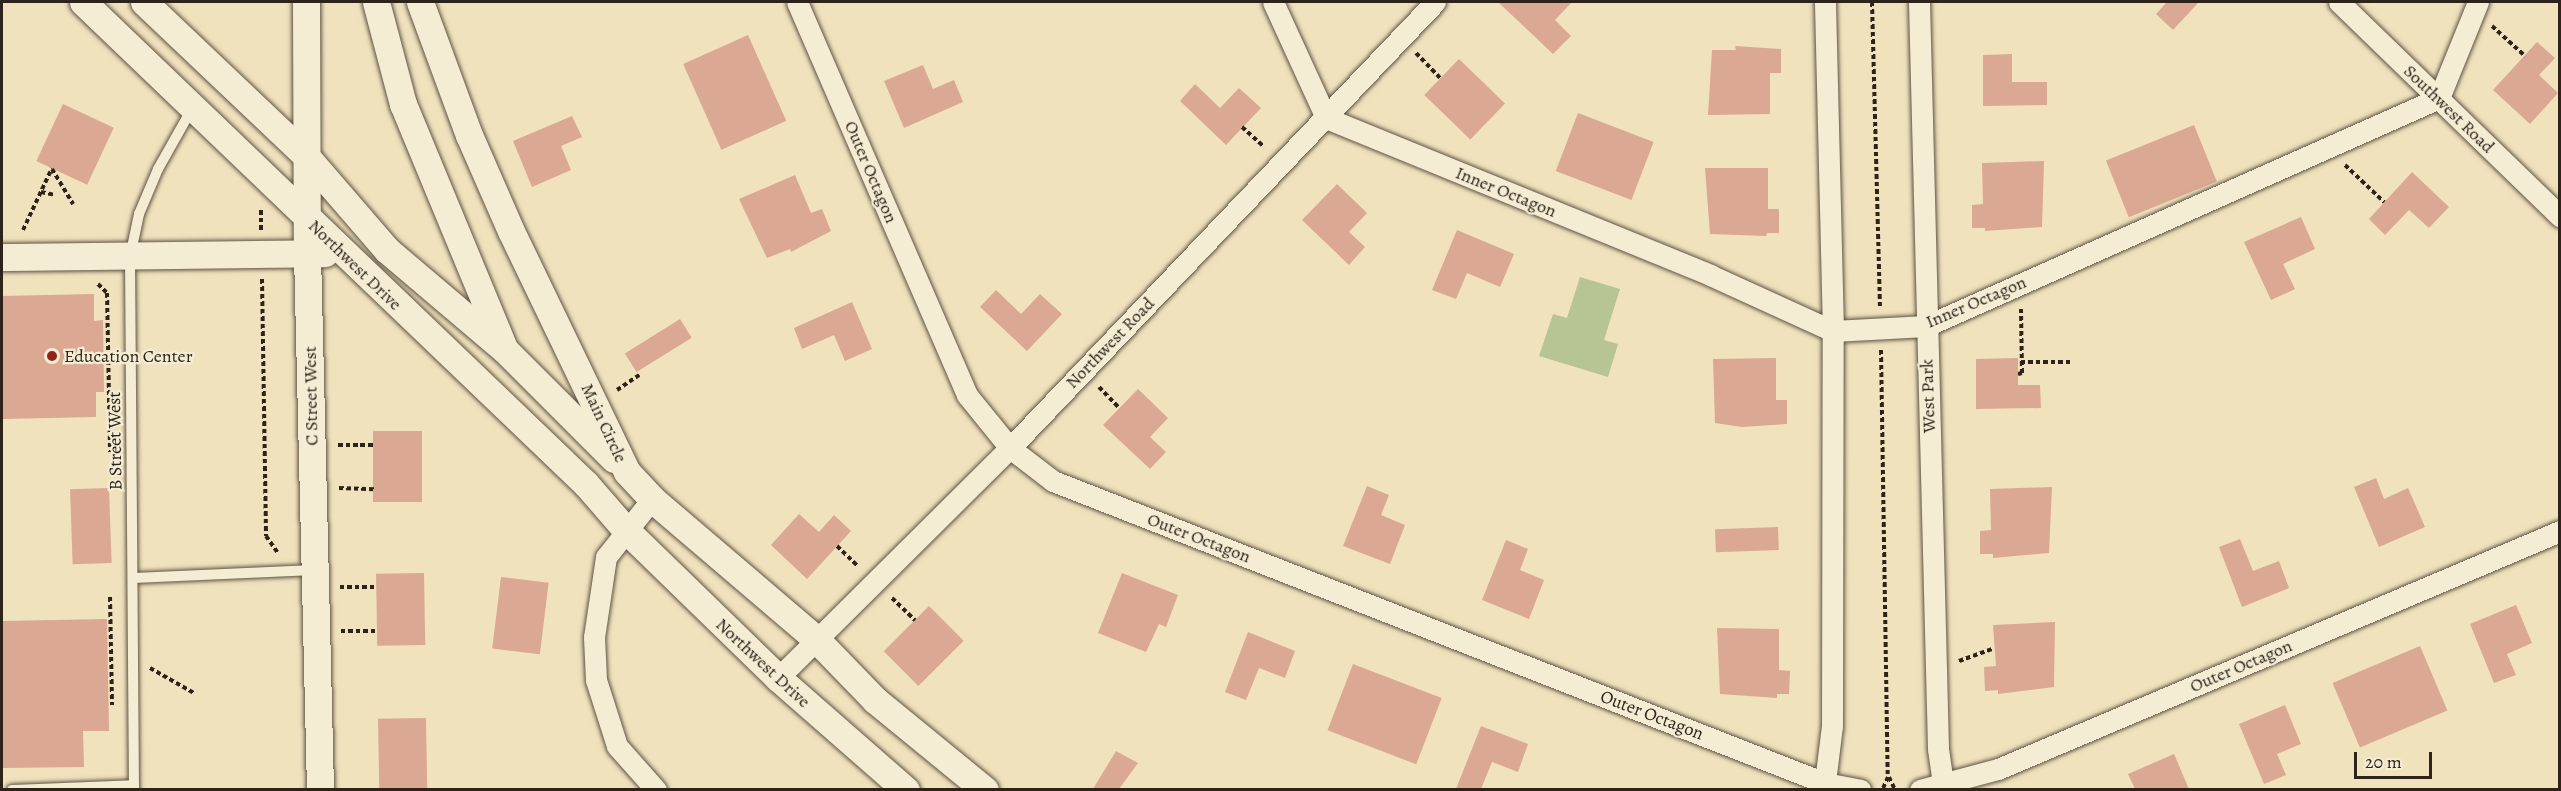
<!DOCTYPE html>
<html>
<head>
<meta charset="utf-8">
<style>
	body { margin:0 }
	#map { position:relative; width:2561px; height:791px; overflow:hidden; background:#f0e2bd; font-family:Alegreya,serif }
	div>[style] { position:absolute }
	.green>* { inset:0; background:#b7c493 }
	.building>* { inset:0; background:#dba893; transform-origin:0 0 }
	.path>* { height:4px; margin-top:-2px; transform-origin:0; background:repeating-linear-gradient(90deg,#2d231b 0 4.5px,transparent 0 7.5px) }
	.roads { filter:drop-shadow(0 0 2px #5e5344) drop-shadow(0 0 2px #5e5344) }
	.service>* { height:10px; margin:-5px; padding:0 5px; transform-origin:5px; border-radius:5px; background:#f5ecd4 }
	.minor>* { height:21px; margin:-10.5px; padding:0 10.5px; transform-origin:10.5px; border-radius:10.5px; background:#f5ecd4 }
	.tertiary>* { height:27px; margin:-13.5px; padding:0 13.5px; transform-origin:13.5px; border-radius:13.5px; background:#f5ecd4 }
	.dots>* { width:16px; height:16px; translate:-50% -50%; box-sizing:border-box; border:3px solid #f5ecd4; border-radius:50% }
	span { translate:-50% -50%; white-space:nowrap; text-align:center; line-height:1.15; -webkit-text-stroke:4.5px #f5ecd4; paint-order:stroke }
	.street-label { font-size:18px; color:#2d231b }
	.poi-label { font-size:18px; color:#2d231b }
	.left { translate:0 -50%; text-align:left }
	.frame { position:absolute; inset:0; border:3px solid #2d231b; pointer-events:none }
	.scale { position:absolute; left:2354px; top:752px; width:78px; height:27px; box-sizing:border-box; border:3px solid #2d231b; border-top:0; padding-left:8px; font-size:18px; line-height:21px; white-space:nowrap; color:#2d231b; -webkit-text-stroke:4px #f5ecd4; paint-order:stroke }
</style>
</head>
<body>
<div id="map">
	<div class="green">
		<div style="clip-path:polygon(1580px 277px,1620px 289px,1604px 340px,1618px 344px,1608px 377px,1539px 356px,1553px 314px,1567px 318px)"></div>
	</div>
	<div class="building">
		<div style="clip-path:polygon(1498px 2px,1572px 2px,1555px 20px,1571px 36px,1553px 54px)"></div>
		<div style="clip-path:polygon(2167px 2px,2199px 2px,2173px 30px,2156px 14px)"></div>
		<div style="left:748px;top:35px;width:94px;height:71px;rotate:66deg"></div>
		<div style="clip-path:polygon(2537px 42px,2555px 58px,2539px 75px,2558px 93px,2530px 124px,2493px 90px)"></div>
		<div style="clip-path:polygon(1735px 46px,1781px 49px,1781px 73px,1770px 73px,1770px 114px,1708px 115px,1712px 50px,1736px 50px)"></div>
		<div style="clip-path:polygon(2012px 54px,2012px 82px,2047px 82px,2047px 105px,1983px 106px,1983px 55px)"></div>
		<div style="left:1459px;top:59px;width:64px;height:50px;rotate:44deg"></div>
		<div style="clip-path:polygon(923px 65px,933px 89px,954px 80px,963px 102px,904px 128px,884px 81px)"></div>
		<div style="clip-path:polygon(1195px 84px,1220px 108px,1239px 88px,1261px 108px,1226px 145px,1180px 101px)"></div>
		<div style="left:63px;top:104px;width:56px;height:63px;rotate:25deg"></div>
		<div style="left:1578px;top:113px;width:81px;height:62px;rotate:21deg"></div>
		<div style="clip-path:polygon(572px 116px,582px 137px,561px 146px,571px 170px,532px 187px,513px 141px)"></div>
		<div style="left:2194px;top:125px;width:61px;height:95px;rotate:68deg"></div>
		<div style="clip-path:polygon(2044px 161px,2042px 227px,1985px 231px,1985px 228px,1972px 228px,1972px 205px,1983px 204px,1982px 163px)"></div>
		<div style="clip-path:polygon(1705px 168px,1768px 168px,1768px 209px,1779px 209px,1779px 233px,1767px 233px,1766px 236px,1710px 234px)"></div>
		<div style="clip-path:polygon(2412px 172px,2449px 207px,2429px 228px,2409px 210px,2385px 235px,2369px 219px)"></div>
		<div style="clip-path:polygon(795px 175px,811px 213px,822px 209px,831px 231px,791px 252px,790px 249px,767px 258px,739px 199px)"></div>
		<div style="clip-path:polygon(1337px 184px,1367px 213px,1349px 232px,1365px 247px,1349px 265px,1302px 220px)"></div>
		<div style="clip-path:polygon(2301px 217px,2315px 249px,2283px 264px,2295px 289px,2271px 300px,2244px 242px)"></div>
		<div style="clip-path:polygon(1457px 230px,1514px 254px,1500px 287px,1467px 273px,1456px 299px,1432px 290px)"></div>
		<div style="clip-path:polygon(996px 290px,1021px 314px,1040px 294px,1062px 314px,1027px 351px,980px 307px)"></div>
		<div style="clip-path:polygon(94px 294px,94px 321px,103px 320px,104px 392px,96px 392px,96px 417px,2px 419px,2px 296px)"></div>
		<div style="clip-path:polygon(852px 302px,872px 349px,845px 361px,834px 335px,802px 349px,794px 328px)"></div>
		<div style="left:680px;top:319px;width:22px;height:65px;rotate:58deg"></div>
		<div style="clip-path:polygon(1776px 358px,1776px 400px,1787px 400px,1787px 424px,1742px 427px,1715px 423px,1713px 359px)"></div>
		<div style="clip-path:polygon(2018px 358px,2018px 385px,2040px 385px,2041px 408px,1976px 409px,1976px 359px)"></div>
		<div style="clip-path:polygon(1138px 389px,1168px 418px,1150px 437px,1166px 452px,1150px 469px,1103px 425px)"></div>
		<div style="left:373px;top:431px;width:49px;height:71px"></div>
		<div style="clip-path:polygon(2376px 478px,2384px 499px,2408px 488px,2425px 527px,2379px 547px,2354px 487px)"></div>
		<div style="clip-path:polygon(1367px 486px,1389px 495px,1381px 515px,1405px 525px,1390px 564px,1343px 546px)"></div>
		<div style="clip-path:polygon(2052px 487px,2049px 553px,1993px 558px,1993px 554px,1980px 554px,1980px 531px,1991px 530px,1990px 489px)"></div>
		<div style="left:109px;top:488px;width:75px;height:39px;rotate:88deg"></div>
		<div style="clip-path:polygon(799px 514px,819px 532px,834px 515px,851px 531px,807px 579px,771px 545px)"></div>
		<div style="left:1778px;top:527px;width:23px;height:63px;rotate:88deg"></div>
		<div style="clip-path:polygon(2240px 539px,2253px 571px,2279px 561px,2289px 588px,2242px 607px,2219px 547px)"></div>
		<div style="clip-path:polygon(1506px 540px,1528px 549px,1520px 570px,1544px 580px,1529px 619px,1482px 600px)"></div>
		<div style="left:424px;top:573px;width:72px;height:48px;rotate:89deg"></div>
		<div style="clip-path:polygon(1122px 573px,1178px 595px,1166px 627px,1159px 624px,1146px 652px,1098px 633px)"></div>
		<div style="left:501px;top:577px;width:48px;height:72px;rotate:7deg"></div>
		<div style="clip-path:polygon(2516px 605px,2532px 643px,2507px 654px,2516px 675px,2494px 683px,2470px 624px)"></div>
		<div style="left:929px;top:606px;width:49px;height:64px;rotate:45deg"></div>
		<div style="clip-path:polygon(107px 619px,109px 731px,83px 731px,84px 767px,2px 768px,2px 621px)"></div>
		<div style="clip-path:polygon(2055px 622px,2054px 687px,1998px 694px,1998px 690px,1985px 691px,1984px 667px,1996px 666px,1993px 625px)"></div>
		<div style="clip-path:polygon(1717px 628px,1779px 629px,1779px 670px,1790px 671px,1789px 694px,1777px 694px,1777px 698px,1720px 694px)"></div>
		<div style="clip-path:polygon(1248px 632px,1295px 651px,1285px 678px,1259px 668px,1246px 700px,1225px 692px)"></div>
		<div style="left:2420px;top:646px;width:70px;height:95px;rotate:67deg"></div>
		<div style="left:1353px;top:664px;width:95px;height:71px;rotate:21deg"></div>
		<div style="clip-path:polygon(2285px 705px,2301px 744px,2277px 754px,2286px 775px,2264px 784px,2239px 724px)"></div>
		<div style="left:426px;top:718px;width:71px;height:48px;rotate:89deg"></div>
		<div style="clip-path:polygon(1481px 726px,1528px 744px,1518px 772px,1492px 762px,1481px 789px,1456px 789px)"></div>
		<div style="clip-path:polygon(1116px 751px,1138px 763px,1119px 789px,1093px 789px)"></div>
		<div style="clip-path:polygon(2174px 754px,2189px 789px,2135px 789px,2128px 774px)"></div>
	</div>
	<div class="path">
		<div style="left:1872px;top:2px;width:305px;rotate:88.5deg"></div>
		<div style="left:2492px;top:26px;width:45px;rotate:42.3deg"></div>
		<div style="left:1416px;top:53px;width:35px;rotate:46deg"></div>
		<div style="left:1242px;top:127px;width:30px;rotate:42deg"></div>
		<div style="left:2345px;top:165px;width:54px;rotate:43.5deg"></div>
		<div style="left:52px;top:169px;width:41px;rotate:59deg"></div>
		<div style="left:41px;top:192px;width:14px;rotate:12deg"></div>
		<div style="left:261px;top:210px;width:20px;rotate:90deg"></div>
		<div style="left:23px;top:230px;width:68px;rotate:-64.9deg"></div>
		<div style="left:262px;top:279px;width:257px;rotate:89.1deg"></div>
		<div style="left:266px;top:536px;width:21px;rotate:55deg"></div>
		<div style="left:98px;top:284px;width:13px;rotate:45deg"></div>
		<div style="left:107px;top:293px;width:159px;rotate:88.9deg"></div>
		<div style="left:1881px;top:350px;width:427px;rotate:89.1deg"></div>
		<div style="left:1888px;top:777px;width:12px;rotate:114deg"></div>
		<div style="left:2021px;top:362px;width:52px"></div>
		<div style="left:2018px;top:374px;width:4px;rotate:-14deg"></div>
		<div style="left:2022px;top:373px;width:64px;rotate:-90.9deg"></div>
		<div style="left:1099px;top:387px;width:29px;rotate:46deg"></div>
		<div style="left:617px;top:390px;width:27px;rotate:-34deg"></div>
		<div style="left:338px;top:445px;width:36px"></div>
		<div style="left:339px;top:488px;width:35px;rotate:2deg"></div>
		<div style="left:837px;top:546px;width:29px;rotate:44deg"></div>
		<div style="left:340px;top:587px;width:36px"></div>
		<div style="left:110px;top:597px;width:108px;rotate:88.9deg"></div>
		<div style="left:892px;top:598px;width:32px;rotate:44deg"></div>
		<div style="left:341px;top:631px;width:35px"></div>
		<div style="left:1959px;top:661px;width:37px;rotate:-20deg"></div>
		<div style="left:150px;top:668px;width:51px;rotate:29.6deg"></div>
		<div style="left:1889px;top:777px;width:14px;rotate:65deg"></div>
	</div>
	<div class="roads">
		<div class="service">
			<div style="left:133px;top:578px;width:182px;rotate:-2.5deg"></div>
			<div style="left:12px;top:790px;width:122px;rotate:-2.3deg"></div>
			<div style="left:134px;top:790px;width:533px;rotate:-90.43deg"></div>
			<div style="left:130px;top:257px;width:44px;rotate:-78.2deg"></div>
			<div style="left:139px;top:214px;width:49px;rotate:-67.1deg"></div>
			<div style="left:158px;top:169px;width:71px;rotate:-60.6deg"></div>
		</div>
		<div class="minor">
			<div style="left:797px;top:2px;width:428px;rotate:66.6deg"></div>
			<div style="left:967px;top:395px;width:68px;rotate:50.9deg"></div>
			<div style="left:1010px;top:448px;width:54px;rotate:37.5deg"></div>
			<div style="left:1053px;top:481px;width:829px;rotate:21.37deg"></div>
			<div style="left:1825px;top:783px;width:36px;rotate:11deg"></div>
			<div style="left:1273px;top:2px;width:128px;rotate:65.4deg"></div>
			<div style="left:1326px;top:118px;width:415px;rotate:22.2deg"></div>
			<div style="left:1710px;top:275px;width:135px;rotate:24.5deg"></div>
			<div style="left:1833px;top:331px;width:93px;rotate:-3.1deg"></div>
			<div style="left:1926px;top:326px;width:561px;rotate:-23.96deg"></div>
			<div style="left:2439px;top:98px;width:104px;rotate:-67.9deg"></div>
			<div style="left:1919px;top:2px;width:747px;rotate:88.54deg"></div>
			<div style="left:1938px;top:749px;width:41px;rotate:81.7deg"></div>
			<div style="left:2339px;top:2px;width:308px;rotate:44.1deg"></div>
			<div style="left:652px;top:499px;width:74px;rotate:128.4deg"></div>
			<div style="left:606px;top:557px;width:81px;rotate:98.5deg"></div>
			<div style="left:594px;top:637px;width:43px;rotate:87.3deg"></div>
			<div style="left:596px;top:680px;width:69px;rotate:72.3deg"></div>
			<div style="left:617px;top:746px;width:59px;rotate:48.4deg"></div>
			<div style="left:778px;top:678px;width:327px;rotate:-44.8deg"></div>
			<div style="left:1010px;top:448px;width:616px;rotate:-46.38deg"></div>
			<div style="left:1824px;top:790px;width:64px;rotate:-82.9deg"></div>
			<div style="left:1832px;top:726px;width:395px;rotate:-89.9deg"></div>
			<div style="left:1833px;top:331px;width:329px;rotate:-91.4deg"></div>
			<div style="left:1920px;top:790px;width:81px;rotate:-15.1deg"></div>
			<div style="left:1998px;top:769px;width:610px;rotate:-22.95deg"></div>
		</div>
		<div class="tertiary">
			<div style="left:83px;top:2px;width:697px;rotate:43.78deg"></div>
			<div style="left:586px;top:484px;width:61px;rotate:49deg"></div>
			<div style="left:626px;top:530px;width:212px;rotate:44.2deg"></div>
			<div style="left:778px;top:678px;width:170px;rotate:41.2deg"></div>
			<div style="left:144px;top:2px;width:222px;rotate:43.5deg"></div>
			<div style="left:305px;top:155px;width:125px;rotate:49.2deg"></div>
			<div style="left:387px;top:250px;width:155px;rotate:40.3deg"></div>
			<div style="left:505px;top:350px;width:154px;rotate:45deg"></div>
			<div style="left:306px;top:2px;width:251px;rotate:89.8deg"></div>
			<div style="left:307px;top:253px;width:537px;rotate:88.61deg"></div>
			<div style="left:376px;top:2px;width:106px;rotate:75.2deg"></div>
			<div style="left:403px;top:104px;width:262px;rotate:67.5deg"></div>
			<div style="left:420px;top:2px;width:142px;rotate:69.8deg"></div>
			<div style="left:469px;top:135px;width:105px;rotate:66.4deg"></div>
			<div style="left:511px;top:231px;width:267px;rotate:64.3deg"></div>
			<div style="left:627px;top:472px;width:37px;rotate:47deg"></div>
			<div style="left:652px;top:499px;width:218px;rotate:40.5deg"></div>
			<div style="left:818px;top:641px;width:82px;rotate:46deg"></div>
			<div style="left:875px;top:700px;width:142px;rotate:39.3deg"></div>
			<div style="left:2px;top:257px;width:323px;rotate:-0.7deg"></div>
		</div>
	</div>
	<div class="dots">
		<div style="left:52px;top:356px;background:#8f2418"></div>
	</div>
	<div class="street-label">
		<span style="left:2449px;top:109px;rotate:44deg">Southwest Road</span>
		<span style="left:871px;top:172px;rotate:67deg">Outer Octagon</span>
		<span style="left:1506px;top:192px;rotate:22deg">Inner Octagon</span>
		<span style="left:355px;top:265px;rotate:44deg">Northwest Drive</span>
		<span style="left:1976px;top:302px;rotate:-23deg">Inner Octagon</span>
		<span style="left:1110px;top:343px;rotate:-46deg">Northwest Road</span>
		<span style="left:311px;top:396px;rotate:-91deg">C Street West</span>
		<span style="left:1928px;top:396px;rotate:-92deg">West Park</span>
		<span style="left:604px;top:423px;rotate:65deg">Main Circle</span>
		<span style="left:115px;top:441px;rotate:-91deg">B Street West</span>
		<span style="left:1199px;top:538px;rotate:21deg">Outer Octagon</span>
		<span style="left:763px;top:663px;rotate:43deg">Northwest Drive</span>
		<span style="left:2241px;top:666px;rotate:-23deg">Outer Octagon</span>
		<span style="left:1652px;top:715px;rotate:21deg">Outer Octagon</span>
	</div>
	<div class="poi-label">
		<span class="left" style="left:64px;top:356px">Education Center</span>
	</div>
	<div class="frame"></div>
	<div class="scale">20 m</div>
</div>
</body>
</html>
